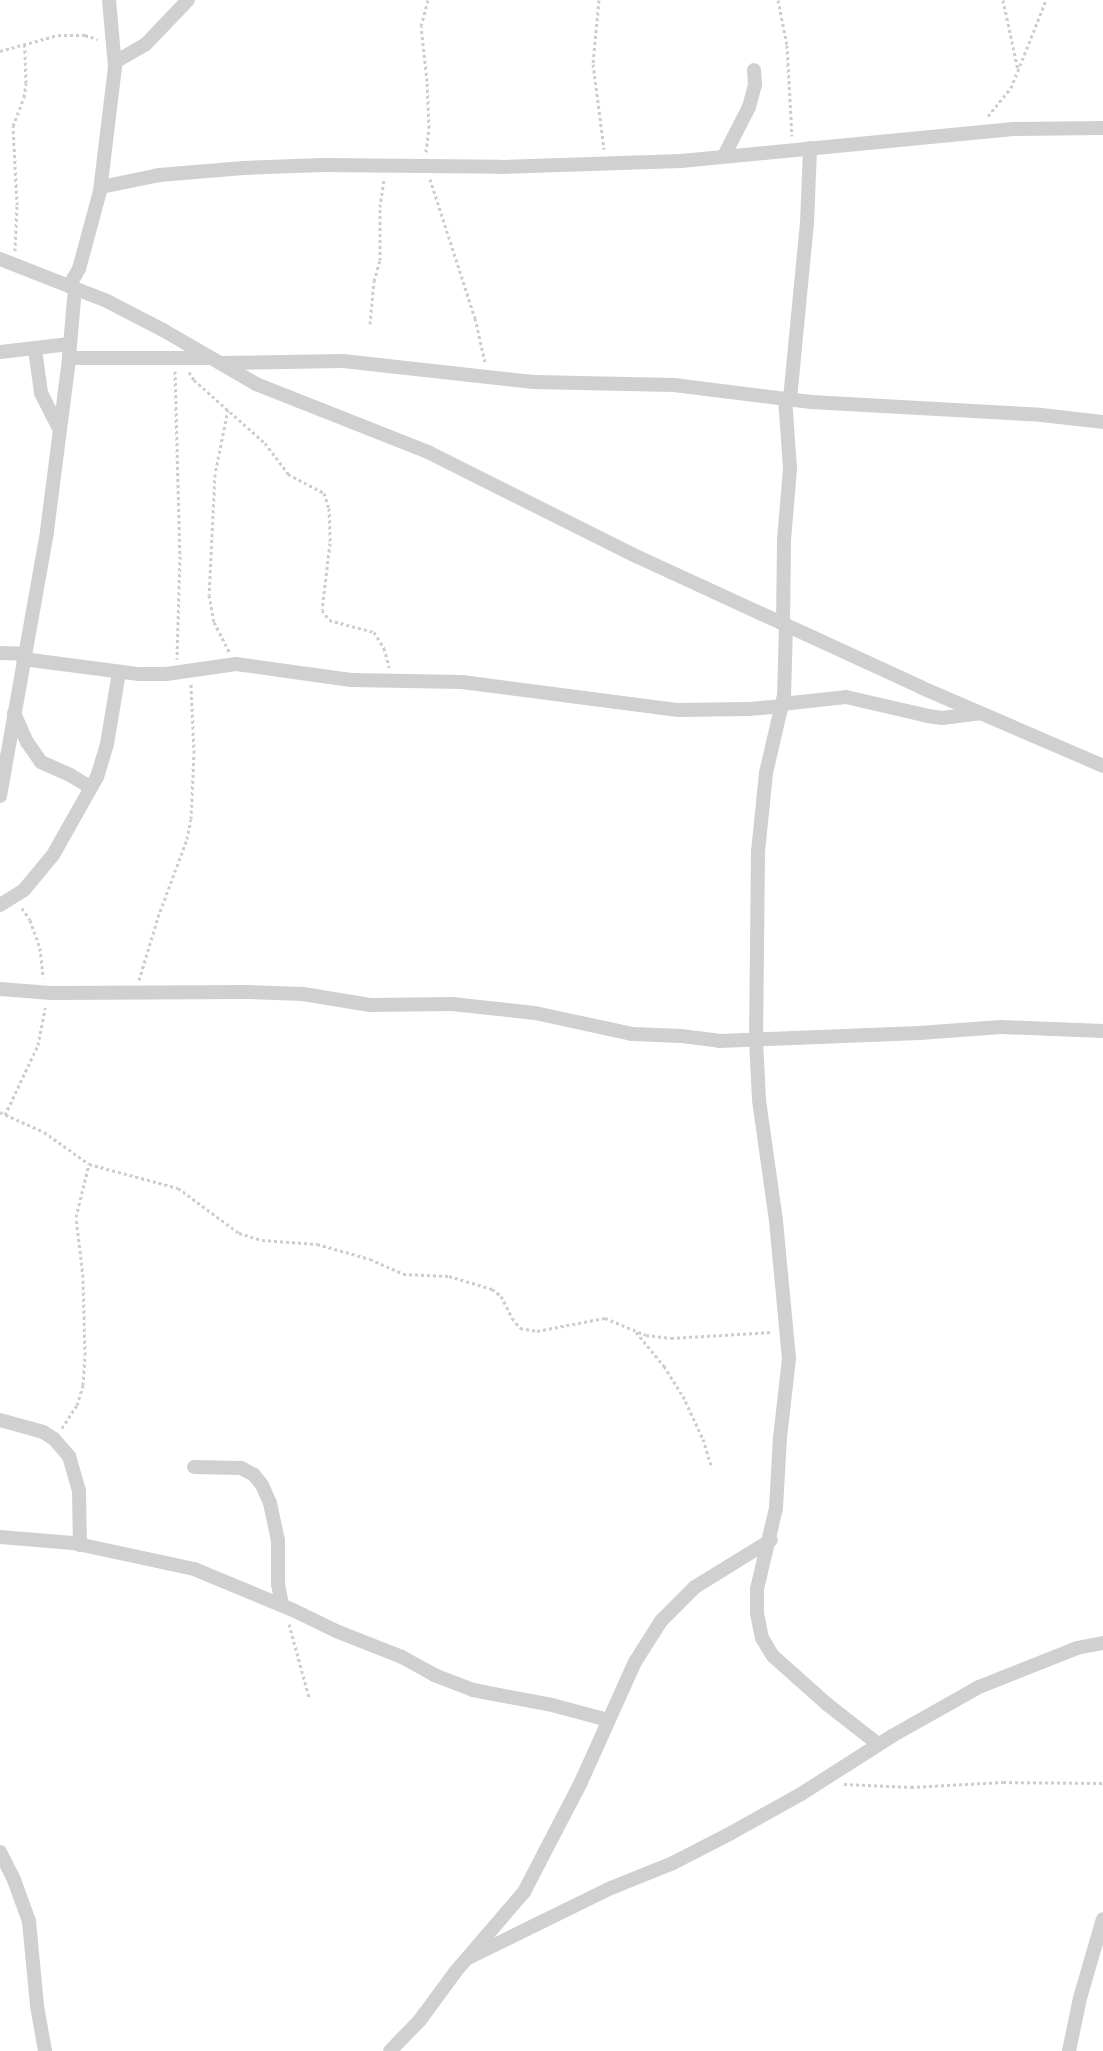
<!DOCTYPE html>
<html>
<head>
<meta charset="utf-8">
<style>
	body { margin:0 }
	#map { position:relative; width:1103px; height:2051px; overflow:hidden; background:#fff; font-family:Cabin,sans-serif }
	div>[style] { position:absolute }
	.path>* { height:3px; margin-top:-1.5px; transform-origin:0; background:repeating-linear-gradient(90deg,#cdcdcd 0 3px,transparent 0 6px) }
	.minor>* { height:14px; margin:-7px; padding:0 7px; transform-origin:7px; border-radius:7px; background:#d0d0d0 }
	span { translate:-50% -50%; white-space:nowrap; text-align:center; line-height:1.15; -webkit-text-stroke:6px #fff; paint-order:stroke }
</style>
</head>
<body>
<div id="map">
	<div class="path">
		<div style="left:599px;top:0;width:64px;rotate:95.4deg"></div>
		<div style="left:593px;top:64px;width:86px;rotate:82.6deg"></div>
		<div style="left:778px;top:0;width:46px;rotate:78.7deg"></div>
		<div style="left:787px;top:45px;width:91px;rotate:86.9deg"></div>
		<div style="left:1003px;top:0;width:72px;rotate:77.9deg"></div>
		<div style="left:0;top:51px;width:60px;rotate:-15.4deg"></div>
		<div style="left:58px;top:35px;width:27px"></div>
		<div style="left:85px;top:35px;width:13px;rotate:18deg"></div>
		<div style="left:988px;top:116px;width:36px;rotate:-51deg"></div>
		<div style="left:1011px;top:88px;width:95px;rotate:-68.3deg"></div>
		<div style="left:426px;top:152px;width:24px;rotate:-83deg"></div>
		<div style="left:429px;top:128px;width:47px;rotate:-92.4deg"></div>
		<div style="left:427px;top:81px;width:55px;rotate:-96.2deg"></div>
		<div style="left:421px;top:26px;width:27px;rotate:-75deg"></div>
		<div style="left:430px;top:179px;width:146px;rotate:72.1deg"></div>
		<div style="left:475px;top:318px;width:45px;rotate:77.2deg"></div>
		<div style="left:15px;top:251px;width:46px;rotate:-87.5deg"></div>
		<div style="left:17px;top:205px;width:79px;rotate:-92.9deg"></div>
		<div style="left:13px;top:126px;width:31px;rotate:-69deg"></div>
		<div style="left:24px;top:97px;width:14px;rotate:-82deg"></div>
		<div style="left:26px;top:83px;width:38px;rotate:-92deg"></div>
		<div style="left:370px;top:324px;width:43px;rotate:-84.7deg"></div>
		<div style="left:374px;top:281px;width:22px;rotate:-74deg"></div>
		<div style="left:380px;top:260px;width:53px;rotate:-90deg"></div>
		<div style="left:380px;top:207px;width:27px;rotate:-82deg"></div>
		<div style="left:175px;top:371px;width:185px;rotate:88.5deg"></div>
		<div style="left:180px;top:556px;width:103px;rotate:91.7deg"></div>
		<div style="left:189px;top:372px;width:9px;rotate:58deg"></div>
		<div style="left:194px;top:380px;width:95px;rotate:41.6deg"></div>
		<div style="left:265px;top:443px;width:39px;rotate:53deg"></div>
		<div style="left:288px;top:474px;width:41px;rotate:27.8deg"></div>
		<div style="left:324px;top:493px;width:16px;rotate:72deg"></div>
		<div style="left:329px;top:508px;width:35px;rotate:88deg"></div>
		<div style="left:330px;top:543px;width:67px;rotate:96.8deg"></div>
		<div style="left:322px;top:610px;width:12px;rotate:55deg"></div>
		<div style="left:329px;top:620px;width:47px;rotate:14.9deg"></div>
		<div style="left:374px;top:632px;width:19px;rotate:58deg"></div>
		<div style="left:384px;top:648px;width:20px;rotate:75deg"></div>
		<div style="left:228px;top:409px;width:66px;rotate:101.3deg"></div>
		<div style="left:215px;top:474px;width:121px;rotate:92.8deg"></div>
		<div style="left:209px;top:595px;width:27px;rotate:80deg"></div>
		<div style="left:214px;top:622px;width:34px;rotate:63deg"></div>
		<div style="left:22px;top:908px;width:14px;rotate:56deg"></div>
		<div style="left:30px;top:920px;width:30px;rotate:70deg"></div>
		<div style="left:40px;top:948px;width:30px;rotate:84deg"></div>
		<div style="left:139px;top:980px;width:66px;rotate:-73.2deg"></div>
		<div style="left:158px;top:917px;width:83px;rotate:-69.6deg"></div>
		<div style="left:187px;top:839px;width:20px;rotate:-79deg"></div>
		<div style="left:191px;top:819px;width:66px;rotate:-87.4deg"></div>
		<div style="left:194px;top:753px;width:70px;rotate:-92.5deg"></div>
		<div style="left:0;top:1112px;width:48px;rotate:24.4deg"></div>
		<div style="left:44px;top:1132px;width:55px;rotate:35.4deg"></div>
		<div style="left:89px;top:1164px;width:92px;rotate:15.1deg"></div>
		<div style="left:178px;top:1188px;width:76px;rotate:36.4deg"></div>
		<div style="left:239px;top:1233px;width:24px;rotate:17deg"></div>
		<div style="left:262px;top:1240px;width:55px;rotate:4.2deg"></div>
		<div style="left:317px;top:1244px;width:55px;rotate:15.8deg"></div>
		<div style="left:370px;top:1259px;width:36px;rotate:24deg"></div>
		<div style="left:403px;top:1274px;width:46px;rotate:2.5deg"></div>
		<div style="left:449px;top:1276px;width:45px;rotate:16.8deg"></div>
		<div style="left:492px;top:1289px;width:11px;rotate:38deg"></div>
		<div style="left:501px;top:1296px;width:25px;rotate:63deg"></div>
		<div style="left:512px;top:1318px;width:13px;rotate:51deg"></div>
		<div style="left:520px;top:1328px;width:17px;rotate:10deg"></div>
		<div style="left:537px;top:1331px;width:69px;rotate:-10.8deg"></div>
		<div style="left:605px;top:1318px;width:44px;rotate:22.5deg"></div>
		<div style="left:646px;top:1335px;width:25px;rotate:7deg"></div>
		<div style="left:671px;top:1338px;width:102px;rotate:-3.4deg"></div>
		<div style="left:5px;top:1115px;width:77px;rotate:-64.8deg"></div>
		<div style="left:38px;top:1045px;width:38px;rotate:-79deg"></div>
		<div style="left:636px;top:1332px;width:44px;rotate:50.5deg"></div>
		<div style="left:664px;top:1366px;width:36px;rotate:58deg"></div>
		<div style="left:683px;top:1396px;width:47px;rotate:65.1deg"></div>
		<div style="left:703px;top:1439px;width:27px;rotate:73deg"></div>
		<div style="left:62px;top:1428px;width:27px;rotate:-57deg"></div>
		<div style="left:77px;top:1405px;width:21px;rotate:-73deg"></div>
		<div style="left:83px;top:1385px;width:30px;rotate:-86deg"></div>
		<div style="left:85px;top:1355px;width:78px;rotate:-91.5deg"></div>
		<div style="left:83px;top:1277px;width:60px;rotate:-96.7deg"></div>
		<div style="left:76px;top:1217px;width:55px;rotate:-76.2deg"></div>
		<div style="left:289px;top:1624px;width:76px;rotate:74.7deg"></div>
		<div style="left:844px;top:1784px;width:67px;rotate:2.6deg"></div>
		<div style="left:911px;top:1787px;width:92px;rotate:-3.1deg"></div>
		<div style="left:1003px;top:1782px;width:100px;rotate:0.6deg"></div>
	</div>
	<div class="minor">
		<div style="left:115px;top:62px;width:34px;rotate:-30deg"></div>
		<div style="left:145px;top:45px;width:62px;rotate:-46.3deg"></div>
		<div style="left:724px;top:156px;width:55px;rotate:-63deg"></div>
		<div style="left:749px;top:107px;width:23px;rotate:-75deg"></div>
		<div style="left:755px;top:85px;width:15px;rotate:-94deg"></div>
		<div style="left:101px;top:187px;width:59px;rotate:-11.7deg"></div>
		<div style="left:159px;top:175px;width:85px;rotate:-4.7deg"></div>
		<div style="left:244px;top:168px;width:78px;rotate:-2.2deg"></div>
		<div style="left:322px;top:165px;width:179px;rotate:0.6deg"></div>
		<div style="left:501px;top:167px;width:180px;rotate:-1.9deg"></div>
		<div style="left:681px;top:161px;width:334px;rotate:-5.5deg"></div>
		<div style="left:1013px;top:129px;width:90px;rotate:-0.6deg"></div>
		<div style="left:0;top:259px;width:115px;rotate:21.4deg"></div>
		<div style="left:107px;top:301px;width:63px;rotate:27.4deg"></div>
		<div style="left:163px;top:330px;width:108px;rotate:30.1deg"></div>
		<div style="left:256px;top:384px;width:185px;rotate:21.6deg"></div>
		<div style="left:428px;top:452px;width:235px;rotate:26.6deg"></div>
		<div style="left:638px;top:557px;width:311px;rotate:24.7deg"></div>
		<div style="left:920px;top:687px;width:199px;rotate:23.3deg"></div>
		<div style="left:69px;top:286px;width:20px;rotate:-60deg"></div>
		<div style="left:79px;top:269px;width:81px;rotate:-74.9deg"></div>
		<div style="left:100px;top:191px;width:125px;rotate:-83.1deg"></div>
		<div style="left:115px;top:67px;width:67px;rotate:-95.1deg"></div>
		<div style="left:35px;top:349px;width:44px;rotate:82.2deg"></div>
		<div style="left:41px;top:393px;width:39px;rotate:63deg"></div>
		<div style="left:0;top:352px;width:70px;rotate:-6.5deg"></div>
		<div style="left:69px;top:358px;width:141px"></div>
		<div style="left:220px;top:363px;width:123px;rotate:-0.9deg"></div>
		<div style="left:343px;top:361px;width:192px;rotate:6.3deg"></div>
		<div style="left:534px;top:382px;width:140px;rotate:1.2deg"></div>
		<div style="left:674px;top:385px;width:138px;rotate:7.1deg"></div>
		<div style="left:811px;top:402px;width:230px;rotate:3.2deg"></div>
		<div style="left:1041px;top:415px;width:62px;rotate:6.4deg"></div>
		<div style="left:790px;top:399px;width:176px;rotate:-84.5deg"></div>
		<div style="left:807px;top:224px;width:76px;rotate:-87.7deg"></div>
		<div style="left:783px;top:624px;width:84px;rotate:-89.3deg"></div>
		<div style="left:784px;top:540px;width:72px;rotate:-85.2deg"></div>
		<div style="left:790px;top:468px;width:70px;rotate:-94.1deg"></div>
		<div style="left:786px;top:625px;width:70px;rotate:91.6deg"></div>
		<div style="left:784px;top:695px;width:80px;rotate:103deg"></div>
		<div style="left:766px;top:773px;width:79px;rotate:95.8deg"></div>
		<div style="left:758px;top:852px;width:188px;rotate:90.6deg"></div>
		<div style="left:756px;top:1040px;width:60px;rotate:87.1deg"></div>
		<div style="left:759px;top:1100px;width:122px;rotate:82deg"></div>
		<div style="left:776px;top:1221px;width:138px;rotate:84.6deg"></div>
		<div style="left:789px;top:1358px;width:81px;rotate:96.4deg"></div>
		<div style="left:780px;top:1438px;width:70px;rotate:93.3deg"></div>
		<div style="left:776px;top:1508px;width:83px;rotate:103.2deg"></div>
		<div style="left:757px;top:1589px;width:24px;rotate:90deg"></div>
		<div style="left:757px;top:1613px;width:25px;rotate:79deg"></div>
		<div style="left:762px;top:1638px;width:21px;rotate:59deg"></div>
		<div style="left:773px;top:1656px;width:74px;rotate:41.7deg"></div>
		<div style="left:828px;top:1705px;width:63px;rotate:38deg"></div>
		<div style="left:0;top:653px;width:24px;rotate:2deg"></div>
		<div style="left:23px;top:659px;width:117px;rotate:7.4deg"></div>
		<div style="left:139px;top:674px;width:27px"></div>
		<div style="left:166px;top:674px;width:71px;rotate:-8.1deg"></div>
		<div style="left:236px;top:664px;width:116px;rotate:7.9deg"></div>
		<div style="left:351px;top:680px;width:111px;rotate:1deg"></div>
		<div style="left:462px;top:682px;width:218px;rotate:7.4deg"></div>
		<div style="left:678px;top:710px;width:71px;rotate:-0.8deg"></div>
		<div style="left:749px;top:709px;width:32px;rotate:-5deg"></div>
		<div style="left:782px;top:704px;width:64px;rotate:-6.2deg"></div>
		<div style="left:846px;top:697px;width:84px;rotate:13deg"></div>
		<div style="left:928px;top:716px;width:14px;rotate:8deg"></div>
		<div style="left:942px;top:718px;width:38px;rotate:-7deg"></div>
		<div style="left:14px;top:713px;width:32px;rotate:66deg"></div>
		<div style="left:27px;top:742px;width:24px;rotate:55deg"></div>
		<div style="left:41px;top:762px;width:32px;rotate:24deg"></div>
		<div style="left:70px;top:775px;width:23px;rotate:31deg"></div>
		<div style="left:0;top:796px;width:269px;rotate:-79.9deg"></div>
		<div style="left:47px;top:531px;width:164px;rotate:-82.7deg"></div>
		<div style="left:68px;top:368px;width:80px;rotate:-85deg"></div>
		<div style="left:0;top:905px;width:28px;rotate:-32deg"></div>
		<div style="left:24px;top:890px;width:45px;rotate:-50.4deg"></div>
		<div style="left:53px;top:855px;width:90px;rotate:-60.6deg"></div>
		<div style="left:97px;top:777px;width:34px;rotate:-73deg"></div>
		<div style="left:107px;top:744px;width:73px;rotate:-80.5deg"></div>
		<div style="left:0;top:989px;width:51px;rotate:4.5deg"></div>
		<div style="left:51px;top:993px;width:197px;rotate:-0.3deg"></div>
		<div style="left:248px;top:992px;width:55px;rotate:2.1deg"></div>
		<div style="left:303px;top:994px;width:68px;rotate:9.3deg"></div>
		<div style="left:370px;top:1005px;width:82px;rotate:-0.7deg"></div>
		<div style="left:452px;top:1004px;width:83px;rotate:6.2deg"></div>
		<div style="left:535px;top:1013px;width:99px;rotate:12.2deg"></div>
		<div style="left:632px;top:1034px;width:49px;rotate:2.3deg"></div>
		<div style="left:681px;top:1036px;width:38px;rotate:7deg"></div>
		<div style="left:719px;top:1041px;width:201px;rotate:-2.3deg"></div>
		<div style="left:920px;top:1033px;width:81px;rotate:-4.2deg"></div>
		<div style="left:1001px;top:1027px;width:102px;rotate:2.2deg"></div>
		<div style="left:0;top:1420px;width:45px;rotate:15.6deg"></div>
		<div style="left:43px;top:1432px;width:13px;rotate:32deg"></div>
		<div style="left:54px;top:1439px;width:23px;rotate:49deg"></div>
		<div style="left:69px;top:1456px;width:35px;rotate:74deg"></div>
		<div style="left:79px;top:1490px;width:55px;rotate:89deg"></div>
		<div style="left:194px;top:1467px;width:47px;rotate:1.2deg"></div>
		<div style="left:241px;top:1468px;width:15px;rotate:28deg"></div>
		<div style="left:254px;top:1475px;width:13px;rotate:51deg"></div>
		<div style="left:262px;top:1485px;width:20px;rotate:66deg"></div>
		<div style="left:270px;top:1503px;width:38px;rotate:78deg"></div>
		<div style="left:278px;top:1540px;width:44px;rotate:90deg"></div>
		<div style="left:278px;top:1584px;width:21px;rotate:79deg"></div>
		<div style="left:0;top:1537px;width:73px;rotate:4.7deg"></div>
		<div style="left:73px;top:1543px;width:124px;rotate:12.1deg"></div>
		<div style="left:194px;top:1569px;width:107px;rotate:22.5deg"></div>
		<div style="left:293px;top:1610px;width:48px;rotate:26deg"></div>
		<div style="left:336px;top:1631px;width:71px;rotate:21.5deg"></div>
		<div style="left:402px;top:1657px;width:37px;rotate:29deg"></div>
		<div style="left:434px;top:1675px;width:42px;rotate:21deg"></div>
		<div style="left:473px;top:1690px;width:80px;rotate:10.8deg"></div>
		<div style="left:552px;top:1705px;width:58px;rotate:15deg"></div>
		<div style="left:0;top:1852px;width:31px;rotate:63deg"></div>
		<div style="left:14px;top:1880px;width:44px;rotate:69.9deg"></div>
		<div style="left:29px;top:1921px;width:85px;rotate:84.6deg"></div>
		<div style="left:37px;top:2006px;width:46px;rotate:79.9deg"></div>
		<div style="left:468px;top:1958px;width:159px;rotate:-26.1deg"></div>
		<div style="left:611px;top:1888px;width:67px;rotate:-22deg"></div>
		<div style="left:673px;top:1863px;width:65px;rotate:-27.3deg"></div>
		<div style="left:731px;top:1833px;width:80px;rotate:-29.1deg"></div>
		<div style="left:801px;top:1794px;width:108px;rotate:-32.5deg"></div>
		<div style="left:892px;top:1736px;width:100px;rotate:-29.4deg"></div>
		<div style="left:979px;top:1687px;width:105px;rotate:-21.7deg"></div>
		<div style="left:1077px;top:1648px;width:26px;rotate:-11deg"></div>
		<div style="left:390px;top:2051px;width:43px;rotate:-45.9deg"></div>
		<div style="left:420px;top:2020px;width:61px;rotate:-53.7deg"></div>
		<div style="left:456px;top:1971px;width:104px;rotate:-49.3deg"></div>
		<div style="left:524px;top:1892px;width:124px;rotate:-62.6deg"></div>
		<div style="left:581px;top:1782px;width:132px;rotate:-65.8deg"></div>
		<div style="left:635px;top:1662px;width:49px;rotate:-57.6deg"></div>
		<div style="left:661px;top:1621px;width:48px;rotate:-45deg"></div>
		<div style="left:695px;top:1587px;width:89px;rotate:-31.7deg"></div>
		<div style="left:1069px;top:2051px;width:54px;rotate:-78.3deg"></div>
		<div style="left:1080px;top:1998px;width:82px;rotate:-73.8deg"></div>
	</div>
</div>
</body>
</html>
